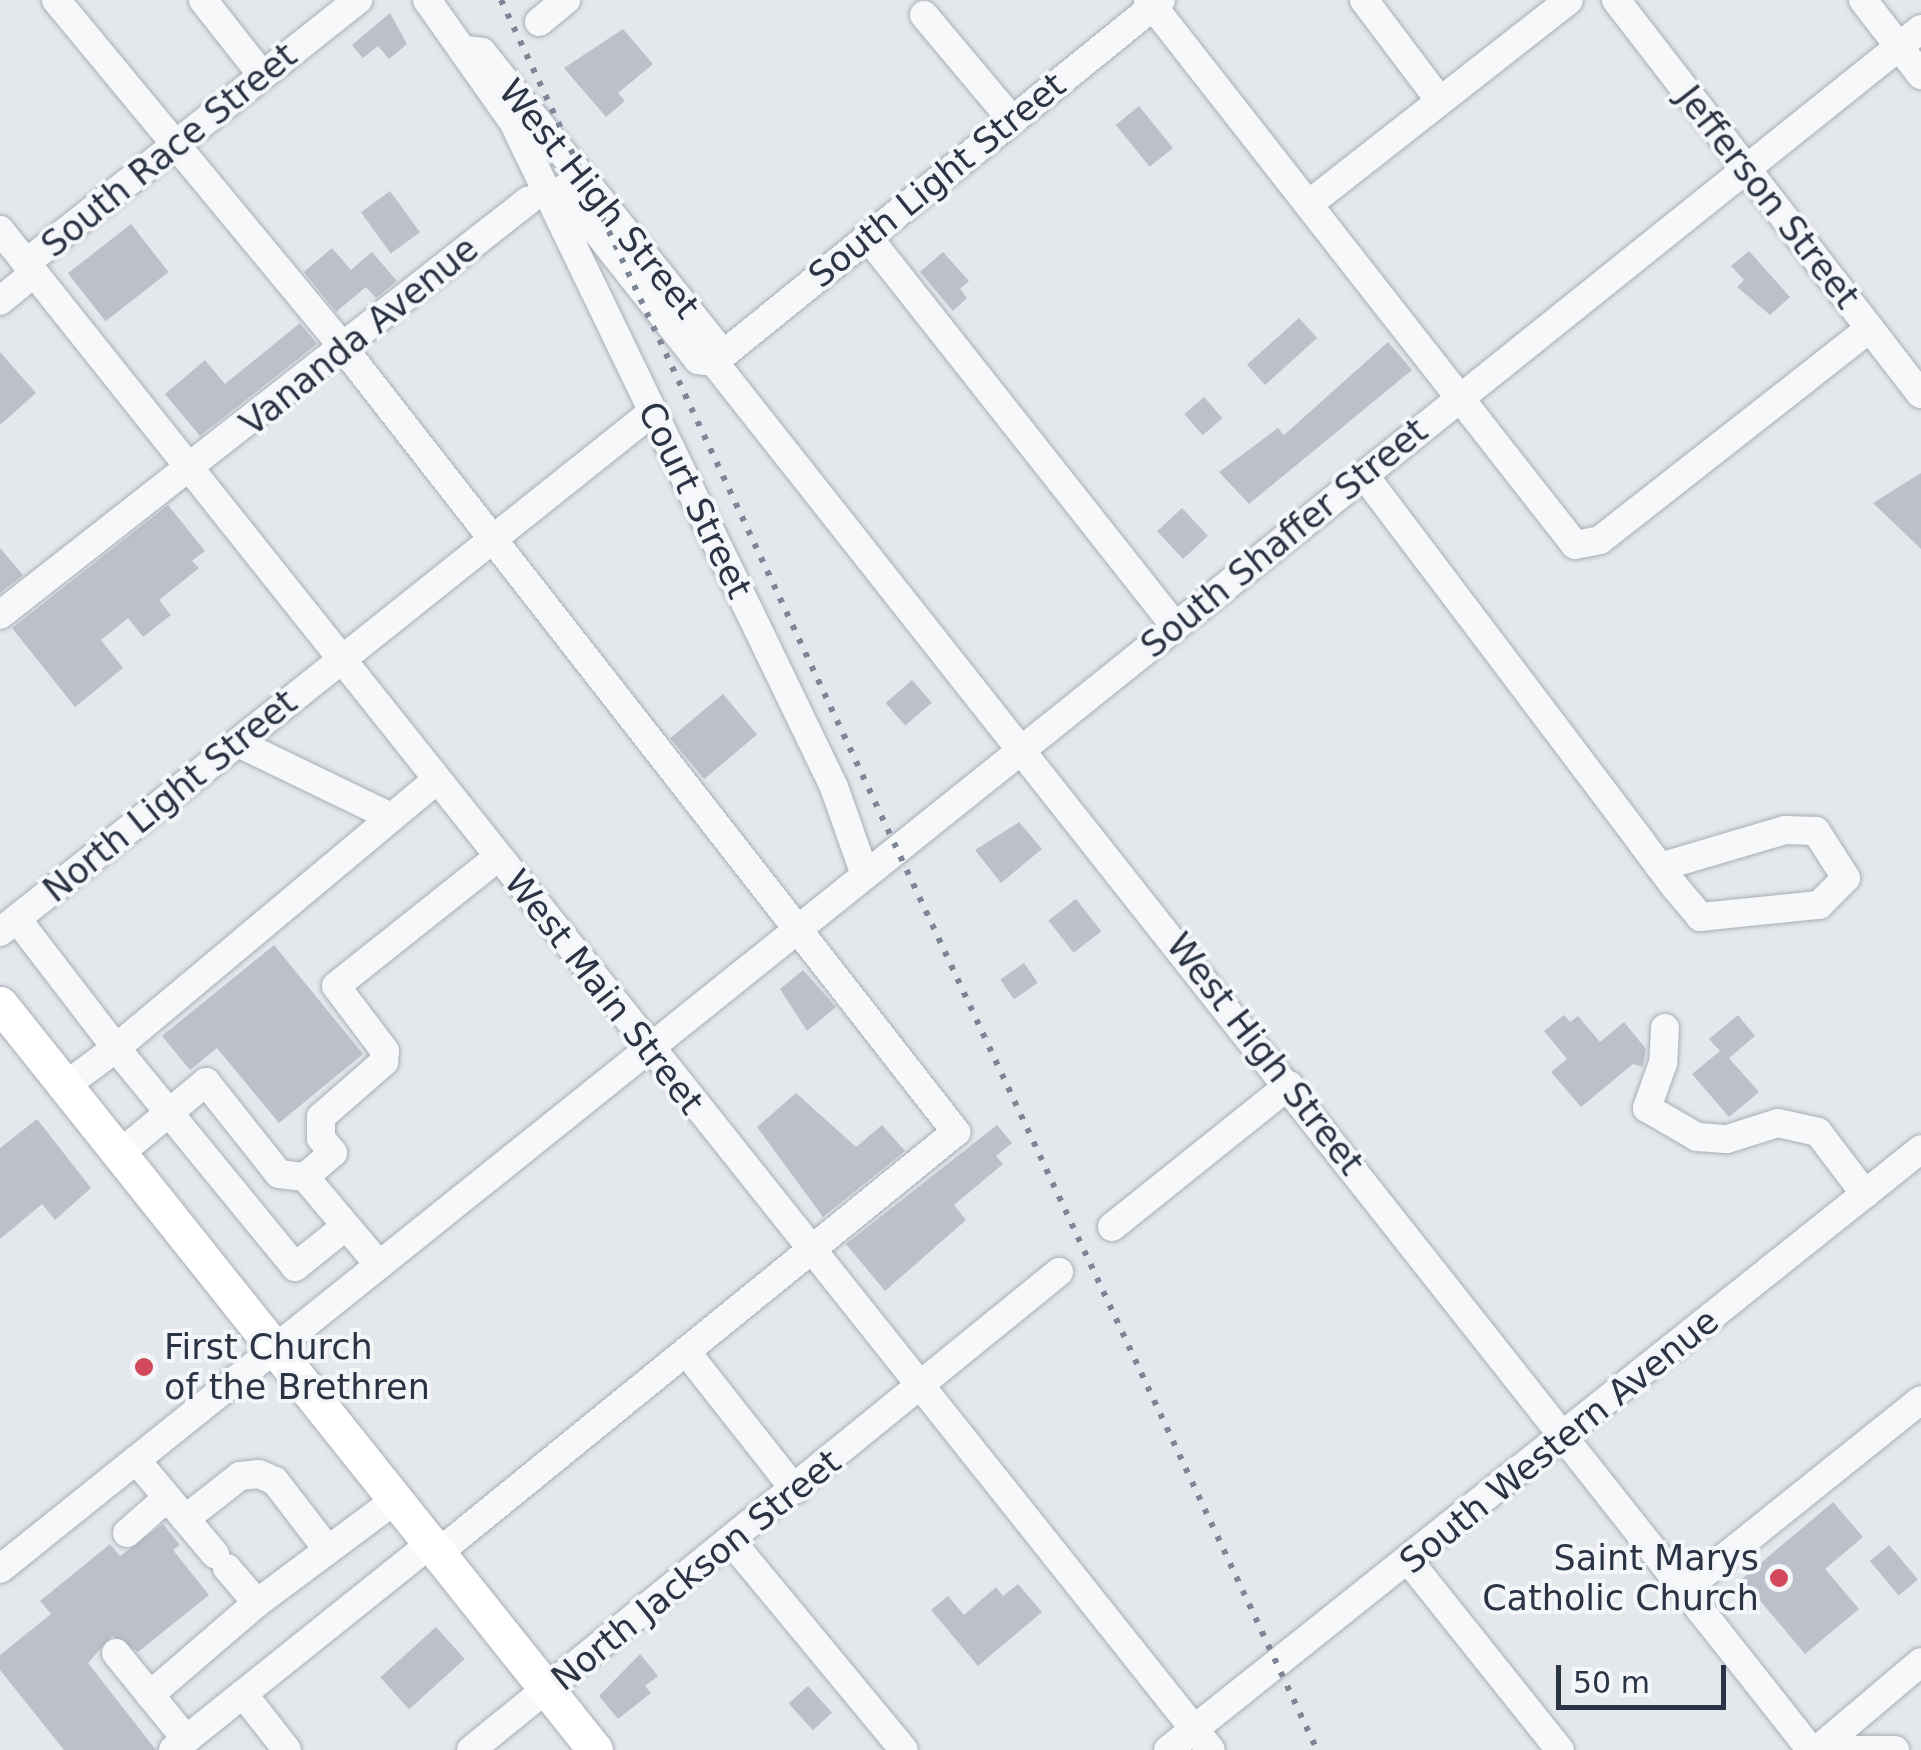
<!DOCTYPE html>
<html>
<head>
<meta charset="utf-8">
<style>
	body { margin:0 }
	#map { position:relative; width:1921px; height:1750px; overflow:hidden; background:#e4e7ec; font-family:"DejaVu Sans",sans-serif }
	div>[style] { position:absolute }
	.building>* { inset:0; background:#bbc0ca; transform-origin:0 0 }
	.roads { filter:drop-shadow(0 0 2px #a9aeb7) drop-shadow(0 0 2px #a9aeb7) }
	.minor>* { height:28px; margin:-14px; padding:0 14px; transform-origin:14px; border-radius:14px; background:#f7f8fa }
	.major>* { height:35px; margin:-17.5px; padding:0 17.5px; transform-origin:17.5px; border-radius:17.5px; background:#fff }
	.rail>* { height:6px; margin-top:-3px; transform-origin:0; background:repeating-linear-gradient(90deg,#7d8696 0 5px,transparent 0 15px) }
	.dots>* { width:28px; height:28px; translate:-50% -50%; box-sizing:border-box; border:5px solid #f4f6f9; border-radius:50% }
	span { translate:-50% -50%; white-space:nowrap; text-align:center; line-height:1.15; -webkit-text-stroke:8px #f4f6f9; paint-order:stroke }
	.street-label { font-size:35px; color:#2b3445 }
	.poi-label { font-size:35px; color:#2b3445 }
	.left { translate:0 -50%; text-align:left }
	.right { translate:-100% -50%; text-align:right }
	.scale { position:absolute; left:1556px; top:1665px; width:170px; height:45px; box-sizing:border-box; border:5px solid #2b3445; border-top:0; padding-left:12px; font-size:30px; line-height:35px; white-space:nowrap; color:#2b3445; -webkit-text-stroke:8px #f4f6f9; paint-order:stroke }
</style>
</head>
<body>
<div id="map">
	<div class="building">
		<div style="clip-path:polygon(390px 13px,407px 44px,389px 59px,378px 46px,363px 58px,352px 45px)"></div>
		<div style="clip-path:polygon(623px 29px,653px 64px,618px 93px,625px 101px,606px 117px,564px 68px)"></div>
		<div style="left:1139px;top:106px;width:54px;height:30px;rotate:51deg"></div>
		<div style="left:390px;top:191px;width:51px;height:36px;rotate:54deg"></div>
		<div style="left:131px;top:224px;width:61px;height:80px;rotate:52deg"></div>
		<div style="clip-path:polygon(332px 248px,351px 270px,372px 252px,397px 281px,376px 298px,366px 287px,336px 312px,304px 272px)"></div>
		<div style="clip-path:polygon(1749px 251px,1790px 297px,1770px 315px,1737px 287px,1744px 280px,1731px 266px)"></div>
		<div style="clip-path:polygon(943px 252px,969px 281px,960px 289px,967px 298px,953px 311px,920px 272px)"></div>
		<div style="left:1299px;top:318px;width:27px;height:70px;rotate:48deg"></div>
		<div style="clip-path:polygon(300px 323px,317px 344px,200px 436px,165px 394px,205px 360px,225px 384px)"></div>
		<div style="clip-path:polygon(1388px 342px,1412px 370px,1249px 504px,1219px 472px,1278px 428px,1284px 435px)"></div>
		<div style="clip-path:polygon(0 352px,36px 393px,0 425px)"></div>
		<div style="left:1204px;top:397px;width:28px;height:26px;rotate:49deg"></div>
		<div style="clip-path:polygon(1921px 473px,1921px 549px,1873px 503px)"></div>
		<div style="clip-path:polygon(168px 505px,205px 551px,192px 561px,199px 568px,159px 600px,171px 615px,143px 637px,128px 618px,101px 640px,123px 668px,75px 707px,12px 628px)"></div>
		<div style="left:1182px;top:508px;width:38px;height:34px;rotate:47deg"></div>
		<div style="clip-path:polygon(0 548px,23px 575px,0 593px)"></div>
		<div style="left:912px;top:680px;width:30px;height:35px;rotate:49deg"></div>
		<div style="left:723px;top:694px;width:53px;height:69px;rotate:50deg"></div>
		<div style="clip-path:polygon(1019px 822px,1042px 849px,1001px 883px,975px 850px)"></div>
		<div style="left:1076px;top:899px;width:41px;height:35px;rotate:52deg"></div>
		<div style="clip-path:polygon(274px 945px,363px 1054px,279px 1123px,217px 1048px,190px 1070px,162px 1036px)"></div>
		<div style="left:1024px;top:963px;width:24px;height:29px;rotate:55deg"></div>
		<div style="clip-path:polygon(803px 970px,836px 1007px,807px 1031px,780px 989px)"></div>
		<div style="clip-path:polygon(1564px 1015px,1570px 1022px,1578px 1016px,1600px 1042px,1624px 1022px,1646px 1049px,1643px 1067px,1633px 1064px,1581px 1107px,1551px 1072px,1567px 1059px,1544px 1031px)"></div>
		<div style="clip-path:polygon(1738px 1015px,1755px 1036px,1729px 1058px,1759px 1092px,1729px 1117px,1692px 1074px,1720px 1051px,1709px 1039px)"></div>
		<div style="clip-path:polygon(796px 1093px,856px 1147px,882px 1125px,905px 1151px,823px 1217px,757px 1127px)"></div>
		<div style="clip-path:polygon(37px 1119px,91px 1188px,55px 1220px,42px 1204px,0 1239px,0 1148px)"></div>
		<div style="clip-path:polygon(997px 1125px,1012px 1143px,996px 1156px,1003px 1164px,954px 1205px,966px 1220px,885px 1291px,846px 1244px)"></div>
		<div style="clip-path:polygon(1833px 1502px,1863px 1537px,1825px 1569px,1859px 1609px,1805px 1654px,1742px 1579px)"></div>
		<div style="clip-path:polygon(163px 1524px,180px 1545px,173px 1550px,209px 1595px,138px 1652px,112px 1636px,88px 1663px,156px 1750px,64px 1750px,0 1670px,0 1655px,51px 1614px,40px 1601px,110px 1544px,120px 1556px)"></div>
		<div style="left:1889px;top:1545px;width:45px;height:25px;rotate:50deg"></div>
		<div style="clip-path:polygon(1018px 1584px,1042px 1612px,978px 1666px,931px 1610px,948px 1596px,964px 1615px,996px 1587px,1003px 1596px)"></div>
		<div style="left:436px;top:1627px;width:43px;height:75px;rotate:48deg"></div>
		<div style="clip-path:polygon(640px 1654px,658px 1676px,645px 1686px,651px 1693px,618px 1719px,599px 1696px)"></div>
		<div style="left:808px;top:1686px;width:36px;height:26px;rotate:48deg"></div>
	</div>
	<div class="roads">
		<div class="minor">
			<div style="left:56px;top:0;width:447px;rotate:50.4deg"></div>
			<div style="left:341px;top:345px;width:999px;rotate:51.99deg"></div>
			<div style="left:956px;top:1132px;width:668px;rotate:140.9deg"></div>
			<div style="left:203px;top:0;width:95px;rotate:51.8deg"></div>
			<div style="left:427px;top:0;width:175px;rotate:54.8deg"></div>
			<div style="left:1148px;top:0;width:692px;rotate:51.92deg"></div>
			<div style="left:1575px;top:545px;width:25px;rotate:-11deg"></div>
			<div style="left:1600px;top:540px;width:343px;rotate:-38.1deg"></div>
			<div style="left:1364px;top:0;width:126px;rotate:53deg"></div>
			<div style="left:1616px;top:0;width:498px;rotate:52.3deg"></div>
			<div style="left:1863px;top:0;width:95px;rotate:52.3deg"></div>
			<div style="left:924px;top:15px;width:137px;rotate:50deg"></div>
			<div style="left:539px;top:22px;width:35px;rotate:-39deg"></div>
			<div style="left:466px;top:50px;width:16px;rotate:7deg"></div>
			<div style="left:482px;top:52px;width:374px;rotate:51.4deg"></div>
			<div style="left:715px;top:344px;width:18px;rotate:93deg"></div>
			<div style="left:714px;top:362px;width:1769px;rotate:51.68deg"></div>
			<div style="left:516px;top:128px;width:732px;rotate:64.24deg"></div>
			<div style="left:834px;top:787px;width:93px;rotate:70.6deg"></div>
			<div style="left:563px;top:189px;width:218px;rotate:51.7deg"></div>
			<div style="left:698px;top:360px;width:16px;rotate:7deg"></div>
			<div style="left:1309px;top:204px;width:330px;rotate:-38.1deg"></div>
			<div style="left:0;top:230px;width:1943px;rotate:51.46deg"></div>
			<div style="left:867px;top:236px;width:497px;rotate:51.7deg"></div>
			<div style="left:26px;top:263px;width:424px;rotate:-38.4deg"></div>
			<div style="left:0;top:301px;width:44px;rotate:-39.5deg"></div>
			<div style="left:714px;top:362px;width:575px;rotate:-39deg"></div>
			<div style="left:1364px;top:475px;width:461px;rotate:52.9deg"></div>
			<div style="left:1642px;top:843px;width:30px;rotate:53deg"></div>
			<div style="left:1660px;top:867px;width:26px;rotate:53deg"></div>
			<div style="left:1676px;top:888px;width:38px;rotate:50deg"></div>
			<div style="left:1700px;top:917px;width:120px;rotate:-5.8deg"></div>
			<div style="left:1819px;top:905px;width:38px;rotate:-45deg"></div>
			<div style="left:1846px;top:878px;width:56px;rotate:-122.6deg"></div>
			<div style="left:1816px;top:831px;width:31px;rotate:-178deg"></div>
			<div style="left:1785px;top:830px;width:130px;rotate:163.5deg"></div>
			<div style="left:0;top:615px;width:672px;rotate:-38.11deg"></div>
			<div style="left:238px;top:743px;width:170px;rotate:25.8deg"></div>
			<div style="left:17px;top:919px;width:163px;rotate:52.5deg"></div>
			<div style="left:116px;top:1048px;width:417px;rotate:-39.9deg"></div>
			<div style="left:0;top:932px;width:833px;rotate:-38.56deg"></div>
			<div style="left:1665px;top:1028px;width:35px;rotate:93deg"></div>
			<div style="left:1663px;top:1063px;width:48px;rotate:109.6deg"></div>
			<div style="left:1647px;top:1108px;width:58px;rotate:30.1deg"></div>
			<div style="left:1697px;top:1137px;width:30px;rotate:4deg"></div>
			<div style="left:1727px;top:1139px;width:53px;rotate:-17.4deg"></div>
			<div style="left:1778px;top:1123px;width:41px;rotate:12.7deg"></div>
			<div style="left:1818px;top:1132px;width:78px;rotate:52.8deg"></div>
			<div style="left:65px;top:1086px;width:64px;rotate:-36.7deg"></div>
			<div style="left:116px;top:1048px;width:283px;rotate:50.7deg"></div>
			<div style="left:295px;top:1267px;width:65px;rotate:-38.8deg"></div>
			<div style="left:119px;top:1154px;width:113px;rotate:-39.6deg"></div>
			<div style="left:206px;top:1082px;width:117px;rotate:51.6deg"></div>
			<div style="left:279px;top:1174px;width:26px;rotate:7deg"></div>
			<div style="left:305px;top:1177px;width:115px;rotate:49.9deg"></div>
			<div style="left:305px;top:1177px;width:37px;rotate:-41deg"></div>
			<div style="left:333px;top:1153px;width:19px;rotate:-129deg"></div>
			<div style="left:321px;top:1138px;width:21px;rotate:-90deg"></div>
			<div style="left:321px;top:1117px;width:84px;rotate:-41.1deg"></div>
			<div style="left:384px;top:1062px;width:11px;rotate:-85deg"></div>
			<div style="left:385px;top:1051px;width:81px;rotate:-127deg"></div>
			<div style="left:336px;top:986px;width:206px;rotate:-38.5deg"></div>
			<div style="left:1112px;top:1227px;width:227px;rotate:-38.7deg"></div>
			<div style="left:688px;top:1354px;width:173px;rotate:51.8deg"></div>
			<div style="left:136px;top:1460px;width:123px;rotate:50deg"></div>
			<div style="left:185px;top:1519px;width:70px;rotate:-38deg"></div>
			<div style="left:240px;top:1476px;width:19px;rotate:-6deg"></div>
			<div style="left:259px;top:1474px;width:17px;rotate:24deg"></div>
			<div style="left:275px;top:1481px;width:87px;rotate:52.5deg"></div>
			<div style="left:127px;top:1533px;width:53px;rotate:-41.2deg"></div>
			<div style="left:731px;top:1541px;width:271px;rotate:50.4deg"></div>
			<div style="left:1409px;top:1561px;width:242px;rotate:51.4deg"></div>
			<div style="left:227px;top:1568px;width:46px;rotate:49.4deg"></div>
			<div style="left:257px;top:1603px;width:172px;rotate:-36.7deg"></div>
			<div style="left:0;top:1569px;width:2462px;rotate:-38.72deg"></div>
			<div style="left:1685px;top:1589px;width:302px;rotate:-38.7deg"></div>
			<div style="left:116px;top:1653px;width:111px;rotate:50.9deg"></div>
			<div style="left:243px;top:1694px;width:71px;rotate:51.8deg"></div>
			<div style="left:150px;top:1695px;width:141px;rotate:-40.7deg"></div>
			<div style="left:173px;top:1750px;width:329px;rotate:-38.7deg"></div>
			<div style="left:471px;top:1750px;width:758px;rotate:-39.11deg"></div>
			<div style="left:1168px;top:1750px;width:963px;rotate:-38.59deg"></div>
			<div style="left:1817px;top:1750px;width:136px;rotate:-40.2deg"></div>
			<div style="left:1833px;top:1750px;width:62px"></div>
		</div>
		<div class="major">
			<div style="left:0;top:1004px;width:954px;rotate:51.42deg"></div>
		</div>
	</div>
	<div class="rail">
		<div style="left:501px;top:0;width:1931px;rotate:65deg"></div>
	</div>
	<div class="dots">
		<div style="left:144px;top:1367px;background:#d1495b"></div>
		<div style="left:1779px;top:1578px;background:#d1495b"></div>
	</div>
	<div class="street-label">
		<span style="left:169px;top:150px;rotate:-39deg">South Race Street</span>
		<span style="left:937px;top:180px;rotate:-39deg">South Light Street</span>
		<span style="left:1768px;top:197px;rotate:52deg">Jefferson Street</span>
		<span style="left:599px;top:199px;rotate:51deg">West High Street</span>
		<span style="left:359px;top:336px;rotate:-39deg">Vananda Avenue</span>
		<span style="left:695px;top:500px;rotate:64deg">Court Street</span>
		<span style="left:1284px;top:538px;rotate:-39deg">South Shaffer Street</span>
		<span style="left:170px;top:796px;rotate:-39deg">North Light Street</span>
		<span style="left:604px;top:992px;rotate:52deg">West Main Street</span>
		<span style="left:1265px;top:1054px;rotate:52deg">West High Street</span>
		<span style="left:1559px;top:1441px;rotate:-39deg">South Western Avenue</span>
		<span style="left:696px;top:1570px;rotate:-39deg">North Jackson Street</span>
	</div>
	<div class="poi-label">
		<span class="left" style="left:164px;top:1367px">First Church<br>of the Brethren</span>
		<span class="right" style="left:1759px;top:1578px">Saint Marys<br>Catholic Church</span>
	</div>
	<div class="scale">50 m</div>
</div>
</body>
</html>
